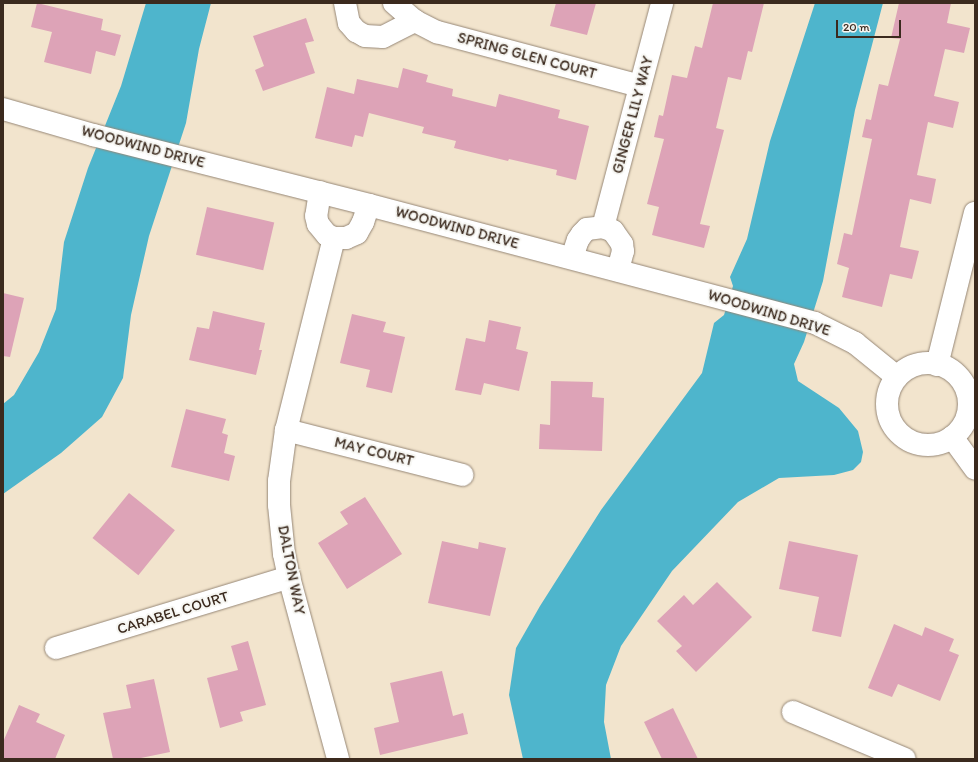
<!DOCTYPE html>
<html>
<head>
<meta charset="utf-8">
<style>
	body { margin:0 }
	#map { position:relative; width:978px; height:762px; overflow:hidden; background:#f2e4cd; font-family:Itim,sans-serif }
	div>[style] { position:absolute }
	.water>* { inset:0; background:#4eb5cc }
	.building>* { inset:0; background:#dda3b7; transform-origin:0 0 }
	.roads { filter:drop-shadow(0 0 1px #968776) drop-shadow(0 0 1px #968776) }
	.minor>* { height:22px; margin:-11px; padding:0 11px; transform-origin:11px; border-radius:11px; background:#fff }
	.minor>.ring { margin:-11px; padding:0; box-sizing:content-box; background:none; border:22px solid #fff; border-radius:50% }
	span { translate:-50% -50%; white-space:nowrap; text-align:center; line-height:1.15; -webkit-text-stroke:4px #f6f6f2; paint-order:stroke }
	.street-label { font-size:15px; color:#3b2a1e }
	.frame { position:absolute; inset:0; border:4px solid #3b2a1e; pointer-events:none }
	.scale { position:absolute; left:836px; top:20px; width:65px; height:18px; box-sizing:border-box; border:2px solid #3b2a1e; border-top:0; padding-left:5px; font-size:12px; line-height:14px; white-space:nowrap; color:#3b2a1e; -webkit-text-stroke:3px #f6f6f2; paint-order:stroke }
</style>
</head>
<body>
<div id="map">
	<div class="water">
		<div style="clip-path:polygon(146px 3px,211px 3px,199px 49px,186px 123px,149px 236px,131px 315px,123px 378px,102px 417px,61px 453px,3px 494px,3px 404px,14px 395px,39px 352px,56px 309px,64px 242px,88px 168px,121px 86px)"></div>
		<div style="clip-path:polygon(815px 3px,883px 3px,855px 110px,823px 281px,804px 342px,794px 364px,798px 381px,839px 408px,858px 431px,863px 452px,861px 462px,853px 470px,834px 475px,779px 478px,738px 502px,672px 571px,621px 646px,606px 685px,604px 722px,611px 759px,523px 759px,509px 695px,516px 648px,540px 606px,601px 510px,702px 373px,714px 323px,724px 315px,733px 286px,730px 277px,747px 239px,770px 141px)"></div>
	</div>
	<div class="building">
		<div style="clip-path:polygon(37px 3px,103px 19px,101px 30px,121px 35px,115px 56px,96px 51px,91px 74px,44px 62px,52px 32px,31px 27px)"></div>
		<div style="clip-path:polygon(556px 3px,596px 3px,587px 35px,550px 26px)"></div>
		<div style="clip-path:polygon(713px 3px,764px 3px,752px 52px,748px 51px,741px 80px,728px 77px,716px 128px,724px 130px,700px 224px,710px 226px,704px 248px,652px 235px,659px 207px,647px 204px,664px 139px,654px 137px,659px 115px,663px 116px,672px 75px,687px 78px,695px 46px,702px 48px)"></div>
		<div style="clip-path:polygon(899px 3px,951px 3px,947px 23px,970px 28px,964px 53px,945px 49px,934px 96px,959px 102px,953px 128px,928px 122px,917px 175px,936px 179px,931px 204px,910px 199px,900px 247px,919px 251px,912px 279px,890px 274px,882px 307px,842px 297px,849px 268px,837px 264px,844px 233px,852px 235px,872px 139px,862px 137px,866px 119px,871px 120px,879px 84px,888px 86px,900px 39px,891px 38px)"></div>
		<div style="clip-path:polygon(306px 18px,314px 41px,305px 43px,315px 73px,263px 91px,255px 70px,264px 66px,253px 36px)"></div>
		<div style="clip-path:polygon(403px 68px,428px 75px,426px 82px,453px 89px,452px 96px,496px 107px,499px 94px,560px 110px,558px 118px,589px 126px,576px 180px,556px 175px,557px 170px,509px 159px,508px 161px,454px 148px,456px 141px,422px 133px,424px 127px,369px 113px,363px 137px,355px 135px,352px 147px,315px 138px,327px 87px,354px 94px,357px 79px,398px 88px)"></div>
		<div style="left:207px;top:207px;width:69px;height:49px;rotate:13deg"></div>
		<div style="clip-path:polygon(3px 293px,24px 298px,10px 357px,3px 356px)"></div>
		<div style="clip-path:polygon(213px 311px,265px 323px,259px 350px,262px 350px,256px 375px,189px 360px,197px 327px,209px 329px)"></div>
		<div style="clip-path:polygon(352px 314px,386px 322px,383px 332px,405px 337px,392px 393px,366px 387px,370px 370px,340px 363px)"></div>
		<div style="clip-path:polygon(489px 320px,521px 327px,516px 349px,528px 352px,519px 391px,484px 383px,481px 395px,455px 390px,466px 338px,485px 342px)"></div>
		<div style="clip-path:polygon(551px 381px,593px 382px,592px 397px,604px 398px,602px 451px,539px 449px,540px 424px,550px 425px)"></div>
		<div style="clip-path:polygon(186px 409px,226px 419px,222px 433px,228px 435px,224px 453px,235px 456px,229px 481px,171px 467px)"></div>
		<div style="left:129px;top:493px;width:59px;height:58px;rotate:39deg"></div>
		<div style="clip-path:polygon(365px 497px,402px 554px,347px 589px,318px 543px,348px 524px,340px 512px)"></div>
		<div style="clip-path:polygon(442px 541px,478px 549px,479px 542px,506px 548px,490px 616px,428px 603px)"></div>
		<div style="clip-path:polygon(789px 541px,858px 555px,841px 637px,812px 631px,819px 597px,779px 589px)"></div>
		<div style="clip-path:polygon(717px 582px,752px 617px,696px 672px,676px 651px,682px 646px,657px 621px,684px 595px,693px 605px)"></div>
		<div style="clip-path:polygon(894px 624px,922px 636px,925px 627px,954px 639px,949px 651px,959px 655px,940px 701px,898px 684px,892px 697px,868px 688px)"></div>
		<div style="clip-path:polygon(248px 641px,266px 705px,240px 712px,243px 721px,220px 728px,207px 678px,238px 670px,231px 646px)"></div>
		<div style="clip-path:polygon(442px 671px,453px 716px,463px 713px,468px 734px,380px 755px,374px 728px,399px 722px,390px 683px)"></div>
		<div style="clip-path:polygon(154px 679px,170px 752px,136px 759px,113px 759px,103px 713px,131px 708px,126px 685px)"></div>
		<div style="clip-path:polygon(19px 705px,40px 714px,36px 722px,65px 735px,55px 759px,3px 759px,3px 742px)"></div>
		<div style="clip-path:polygon(673px 708px,698px 759px,662px 759px,644px 722px)"></div>
	</div>
	<div class="roads">
		<div class="minor">
			<div style="left:345px;top:3px;width:20px;rotate:79deg"></div>
			<div style="left:349px;top:23px;width:11px;rotate:49deg"></div>
			<div style="left:356px;top:31px;width:10px;rotate:29deg"></div>
			<div style="left:365px;top:36px;width:18px;rotate:3deg"></div>
			<div style="left:383px;top:37px;width:36px;rotate:-27deg"></div>
			<div style="left:394px;top:3px;width:28px;rotate:41deg"></div>
			<div style="left:415px;top:21px;width:25px;rotate:27deg"></div>
			<div style="left:437px;top:32px;width:210px;rotate:14.9deg"></div>
			<div style="left:3px;top:109px;width:94px;rotate:16.1deg"></div>
			<div style="left:93px;top:135px;width:285px;rotate:14.2deg"></div>
			<div style="left:369px;top:205px;width:461px;rotate:14.8deg"></div>
			<div style="left:815px;top:323px;width:45px;rotate:26.6deg"></div>
			<div style="left:855px;top:343px;width:54px;rotate:39deg"></div>
			<div style="left:320px;top:192px;width:24px;rotate:99deg"></div>
			<div style="left:316px;top:216px;width:8px;rotate:76deg"></div>
			<div style="left:318px;top:224px;width:14px;rotate:51deg"></div>
			<div style="left:327px;top:235px;width:8px;rotate:23deg"></div>
			<div style="left:334px;top:238px;width:12px"></div>
			<div style="left:346px;top:238px;width:12px;rotate:-24deg"></div>
			<div style="left:357px;top:233px;width:13px;rotate:-61deg"></div>
			<div style="left:363px;top:222px;width:18px;rotate:-71deg"></div>
			<div style="left:603px;top:227px;width:232px;rotate:-75.2deg"></div>
			<div style="left:334px;top:238px;width:198px;rotate:104deg"></div>
			<div style="left:286px;top:430px;width:51px;rotate:97.8deg"></div>
			<div style="left:279px;top:481px;width:24px;rotate:90deg"></div>
			<div style="left:279px;top:505px;width:49px;rotate:84.2deg"></div>
			<div style="left:284px;top:554px;width:24px;rotate:78deg"></div>
			<div style="left:289px;top:577px;width:188px;rotate:74.9deg"></div>
			<div style="left:572px;top:258px;width:19px;rotate:-72deg"></div>
			<div style="left:578px;top:240px;width:7px;rotate:-56deg"></div>
			<div style="left:582px;top:234px;width:7px;rotate:-45deg"></div>
			<div style="left:587px;top:229px;width:16px;rotate:-7deg"></div>
			<div style="left:603px;top:227px;width:11px;rotate:22deg"></div>
			<div style="left:613px;top:231px;width:16px;rotate:55deg"></div>
			<div style="left:622px;top:244px;width:7px;rotate:82deg"></div>
			<div style="left:623px;top:251px;width:20px;rotate:105deg"></div>
			<div class="ring" style="left:887px;top:363px;width:60px;height:60px"></div>
			<div style="left:937px;top:365px;width:157px;rotate:-76deg"></div>
			<div style="left:286px;top:430px;width:182px;rotate:14.3deg"></div>
			<div style="left:952px;top:437px;width:39px;rotate:54deg"></div>
			<div style="left:56px;top:648px;width:244px;rotate:-16.9deg"></div>
			<div style="left:793px;top:712px;width:121px;rotate:22.8deg"></div>
		</div>
	</div>
	<div class="street-label">
		<span style="left:527px;top:56px;rotate:15deg">SPRING GLEN COURT</span>
		<span style="left:633px;top:115px;rotate:-75deg">GINGER LILY WAY</span>
		<span style="left:143px;top:147px;rotate:15deg">WOODWIND DRIVE</span>
		<span style="left:457px;top:228px;rotate:15deg">WOODWIND DRIVE</span>
		<span style="left:769px;top:313px;rotate:17deg">WOODWIND DRIVE</span>
		<span style="left:374px;top:452px;rotate:14deg">MAY COURT</span>
		<span style="left:291px;top:570px;rotate:79deg">DALTON WAY</span>
		<span style="left:173px;top:613px;rotate:-17deg">CARABEL COURT</span>
	</div>
	<div class="frame"></div>
	<div class="scale">20 m</div>
</div>
</body>
</html>
